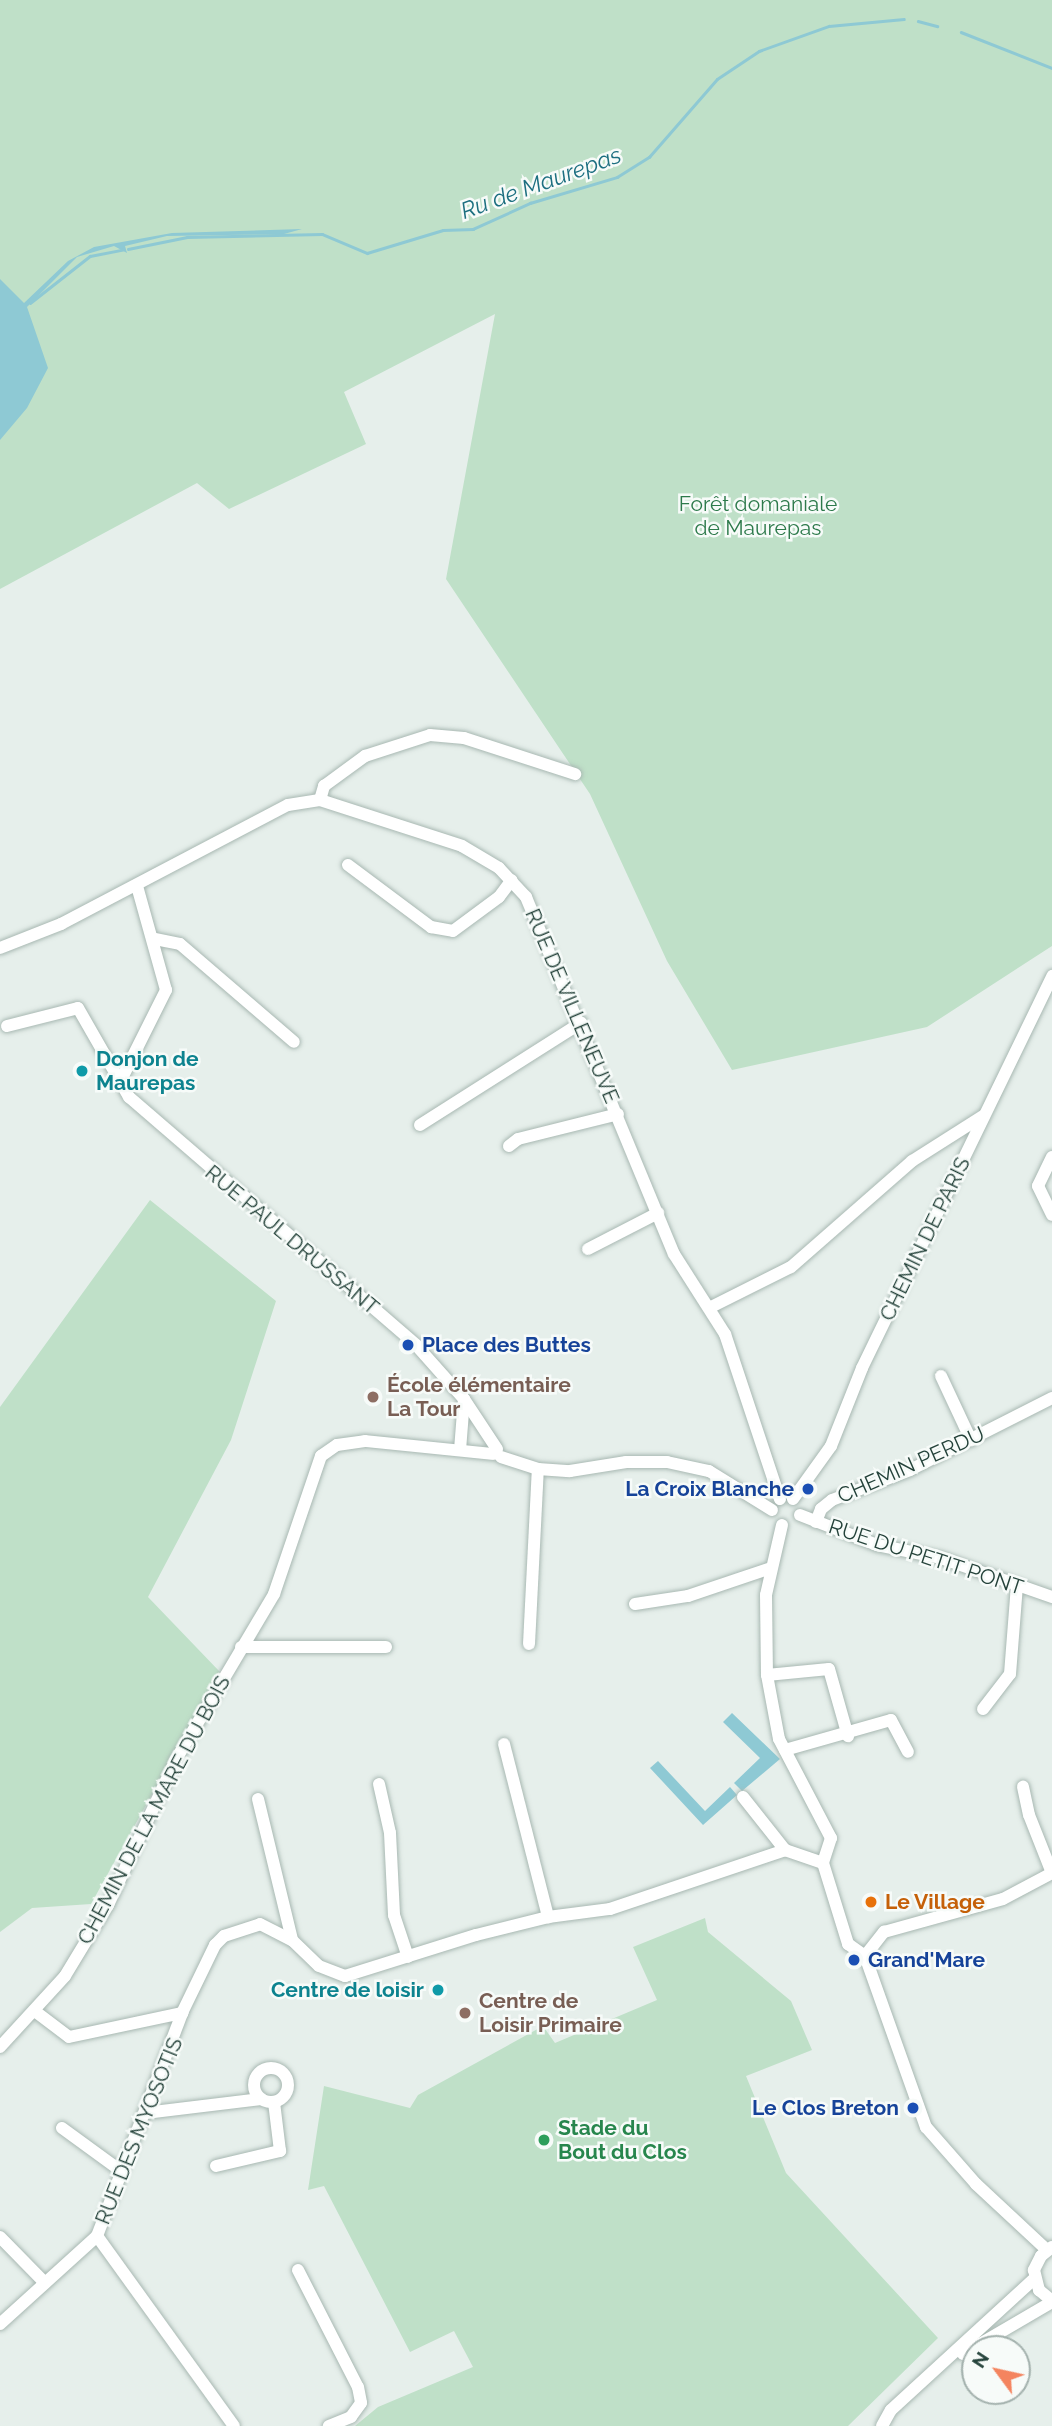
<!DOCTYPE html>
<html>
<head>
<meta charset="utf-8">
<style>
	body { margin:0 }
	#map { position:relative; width:1052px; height:2426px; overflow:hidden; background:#e6efeb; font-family:Raleway,sans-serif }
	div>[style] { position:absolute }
	.green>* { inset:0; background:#bfe0c8 }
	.water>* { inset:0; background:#8ec9d4 }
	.stream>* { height:2.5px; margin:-1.25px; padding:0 1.25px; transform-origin:1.25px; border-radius:1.25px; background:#8ec9d4 }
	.roads { filter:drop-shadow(0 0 2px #a8b8b2) drop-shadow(0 0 2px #a8b8b2) }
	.minor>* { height:12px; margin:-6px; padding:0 6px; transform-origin:6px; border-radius:6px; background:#fff }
	.minor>.ring { margin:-6px; padding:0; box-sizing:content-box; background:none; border:12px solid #fff; border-radius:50% }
	.dots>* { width:19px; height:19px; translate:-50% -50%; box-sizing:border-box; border:4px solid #f7fbf9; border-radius:50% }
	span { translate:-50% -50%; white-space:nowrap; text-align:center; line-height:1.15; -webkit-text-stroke:5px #f7fbf9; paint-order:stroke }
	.park-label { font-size:21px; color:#2d7a4b }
	.street-label { font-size:21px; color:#24423a }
	.culture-label { font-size:21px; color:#0d838f; font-weight:700 }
	.left { translate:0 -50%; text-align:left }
	.right { translate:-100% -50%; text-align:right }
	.transit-label { font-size:21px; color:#164399; font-weight:700 }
	.education-label { font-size:21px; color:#785e54; font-weight:700 }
	.food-label { font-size:21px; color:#c56008; font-weight:700 }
	.leisure-label { font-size:21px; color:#27864d; font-weight:700 }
	.water-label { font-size:23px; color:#1c6f80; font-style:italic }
	.north { position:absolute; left:961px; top:2335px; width:70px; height:70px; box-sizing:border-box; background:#f7fbf9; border:2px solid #a3b1ad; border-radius:50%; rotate:303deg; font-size:19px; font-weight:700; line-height:28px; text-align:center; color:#24423a }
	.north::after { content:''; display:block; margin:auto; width:24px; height:32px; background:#f4845f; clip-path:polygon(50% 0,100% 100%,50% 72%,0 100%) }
</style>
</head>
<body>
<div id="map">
	<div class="green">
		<div style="clip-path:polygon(0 0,1052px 0,1052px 946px,927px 1027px,732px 1070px,667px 961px,590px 794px,446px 579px,495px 314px,344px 392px,366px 444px,229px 509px,197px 483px,0 589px)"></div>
		<div style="clip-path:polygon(150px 1200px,276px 1301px,231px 1440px,148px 1597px,220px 1672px,91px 1904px,32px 1908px,0 1932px,0 1407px)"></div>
		<div style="clip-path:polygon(705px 1918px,708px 1932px,791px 2001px,812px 2050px,746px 2076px,786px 2173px,938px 2338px,848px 2426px,355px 2426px,378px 2407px,473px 2367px,454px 2331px,410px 2352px,324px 2186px,308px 2190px,324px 2086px,410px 2108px,418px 2095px,543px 2026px,555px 2043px,657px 2000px,633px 1947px)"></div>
	</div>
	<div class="water">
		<div style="clip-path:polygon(302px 229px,284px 234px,167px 236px,125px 246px,127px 253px,114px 246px,77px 257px,27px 307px,48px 368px,27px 408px,0 440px,0 279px,24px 303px,68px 261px,94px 247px,172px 233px)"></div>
		<div style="clip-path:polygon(732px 1713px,780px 1759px,742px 1791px,734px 1783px,760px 1758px,723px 1722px)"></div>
		<div style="clip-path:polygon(658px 1761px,705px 1811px,730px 1787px,737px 1795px,703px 1825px,650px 1768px)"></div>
	</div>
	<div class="stream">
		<div style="left:918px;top:21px;width:20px;rotate:15deg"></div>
		<div style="left:961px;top:32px;width:98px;rotate:21.6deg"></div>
		<div style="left:128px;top:249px;width:60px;rotate:-11.5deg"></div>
		<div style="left:187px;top:237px;width:135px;rotate:-1.3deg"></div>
		<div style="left:322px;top:234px;width:49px;rotate:22.9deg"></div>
		<div style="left:367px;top:253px;width:79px;rotate:-16.8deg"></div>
		<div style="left:443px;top:230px;width:30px;rotate:-2deg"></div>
		<div style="left:473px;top:229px;width:63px;rotate:-24.5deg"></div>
		<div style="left:530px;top:203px;width:91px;rotate:-16.6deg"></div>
		<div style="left:617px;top:177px;width:38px;rotate:-32deg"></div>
		<div style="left:649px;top:157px;width:103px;rotate:-48.9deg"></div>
		<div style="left:717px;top:79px;width:50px;rotate:-33.7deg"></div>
		<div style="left:759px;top:51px;width:74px;rotate:-19.7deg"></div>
		<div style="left:829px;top:26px;width:75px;rotate:-5.3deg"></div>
		<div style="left:30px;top:303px;width:76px;rotate:-38.1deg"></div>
		<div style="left:90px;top:256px;width:33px;rotate:-11deg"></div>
	</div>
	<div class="roads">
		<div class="minor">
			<div style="left:320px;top:800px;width:15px;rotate:-74deg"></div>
			<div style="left:324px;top:786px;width:51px;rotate:-36.2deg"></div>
			<div style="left:365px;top:756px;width:68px;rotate:-17.9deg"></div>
			<div style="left:430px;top:735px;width:34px;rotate:5deg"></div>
			<div style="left:464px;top:738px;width:117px;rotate:18deg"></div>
			<div style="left:348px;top:865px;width:104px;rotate:36.8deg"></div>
			<div style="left:431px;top:927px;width:22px;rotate:10deg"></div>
			<div style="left:453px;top:931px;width:57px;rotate:-36.5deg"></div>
			<div style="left:499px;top:897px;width:21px;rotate:-53deg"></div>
			<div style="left:155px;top:939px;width:25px;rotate:11deg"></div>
			<div style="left:180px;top:944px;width:150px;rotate:40.7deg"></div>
			<div style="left:0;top:948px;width:66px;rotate:-21.5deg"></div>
			<div style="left:61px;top:924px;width:256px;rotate:-27.7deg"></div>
			<div style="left:288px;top:805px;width:32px;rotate:-9deg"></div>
			<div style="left:320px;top:800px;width:149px;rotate:17.9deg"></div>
			<div style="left:462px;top:846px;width:43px;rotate:30.7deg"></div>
			<div style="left:499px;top:868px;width:40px;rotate:47deg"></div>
			<div style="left:526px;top:897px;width:386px;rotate:67.5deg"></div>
			<div style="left:674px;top:1254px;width:95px;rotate:57.5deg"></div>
			<div style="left:725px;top:1334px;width:174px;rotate:71.6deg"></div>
			<div style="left:7px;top:1026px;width:73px;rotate:-14.2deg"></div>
			<div style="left:78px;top:1008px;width:103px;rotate:60.2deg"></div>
			<div style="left:129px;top:1097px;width:379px;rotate:40.8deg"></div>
			<div style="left:416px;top:1345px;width:72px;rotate:48.4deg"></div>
			<div style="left:464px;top:1399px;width:60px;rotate:56.6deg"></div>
			<div style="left:120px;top:1082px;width:103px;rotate:-63.4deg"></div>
			<div style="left:166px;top:990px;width:108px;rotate:-105.6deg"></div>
			<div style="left:420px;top:1125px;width:191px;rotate:-32.4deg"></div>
			<div style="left:509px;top:1146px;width:11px;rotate:-38deg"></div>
			<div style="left:518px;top:1139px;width:103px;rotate:-14deg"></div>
			<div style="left:1052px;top:1157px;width:32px;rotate:116deg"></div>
			<div style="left:1038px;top:1186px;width:32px;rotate:64deg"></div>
			<div style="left:588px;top:1249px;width:79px;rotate:-27.2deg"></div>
			<div style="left:711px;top:1307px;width:89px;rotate:-26.6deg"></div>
			<div style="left:791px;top:1267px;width:161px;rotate:-41.2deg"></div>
			<div style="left:912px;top:1161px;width:84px;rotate:-32.4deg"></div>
			<div style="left:941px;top:1376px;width:71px;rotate:64.9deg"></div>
			<div style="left:460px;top:1450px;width:51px;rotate:-85.5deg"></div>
			<div style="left:501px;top:1457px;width:39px;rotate:18deg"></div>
			<div style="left:538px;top:1469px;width:32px;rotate:4deg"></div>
			<div style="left:570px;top:1471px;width:57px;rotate:-9.1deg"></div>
			<div style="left:626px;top:1462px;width:41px"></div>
			<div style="left:667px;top:1462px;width:43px;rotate:12.1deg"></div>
			<div style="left:709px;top:1471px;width:74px;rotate:31.8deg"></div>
			<div style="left:793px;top:1499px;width:65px;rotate:-54.4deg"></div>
			<div style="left:831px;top:1446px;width:84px;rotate:-68.3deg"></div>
			<div style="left:862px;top:1368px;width:436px;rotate:-64.1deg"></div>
			<div style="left:800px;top:1515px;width:83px;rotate:21.3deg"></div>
			<div style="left:877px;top:1545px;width:65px;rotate:11.5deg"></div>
			<div style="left:941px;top:1558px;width:118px;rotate:19.4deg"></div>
			<div style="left:816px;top:1522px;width:14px;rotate:-69deg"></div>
			<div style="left:821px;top:1509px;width:14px;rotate:-39deg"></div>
			<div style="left:832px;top:1500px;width:84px;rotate:-21deg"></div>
			<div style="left:910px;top:1470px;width:159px;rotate:-26.9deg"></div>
			<div style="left:782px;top:1525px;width:72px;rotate:102.9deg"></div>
			<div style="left:766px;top:1595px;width:80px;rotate:89.3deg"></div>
			<div style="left:767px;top:1675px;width:65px;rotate:79.4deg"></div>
			<div style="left:779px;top:1739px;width:112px;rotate:62.3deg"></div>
			<div style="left:831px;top:1838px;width:26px;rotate:108deg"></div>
			<div style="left:635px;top:1604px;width:54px;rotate:-8.6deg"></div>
			<div style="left:688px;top:1596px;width:88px;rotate:-18.6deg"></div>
			<div style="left:529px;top:1644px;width:175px;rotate:-87.1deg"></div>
			<div style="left:241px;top:1647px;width:145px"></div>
			<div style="left:767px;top:1675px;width:62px;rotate:-5.5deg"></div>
			<div style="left:829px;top:1669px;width:70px;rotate:74.2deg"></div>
			<div style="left:983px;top:1709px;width:44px;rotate:-52.4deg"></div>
			<div style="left:1010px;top:1674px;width:88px;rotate:-85.5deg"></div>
			<div style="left:504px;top:1744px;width:179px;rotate:75.7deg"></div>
			<div style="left:785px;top:1750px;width:110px;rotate:-15.8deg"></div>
			<div style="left:891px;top:1720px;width:36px;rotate:62deg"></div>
			<div style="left:379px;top:1784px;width:50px;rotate:77.3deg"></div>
			<div style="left:390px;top:1833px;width:82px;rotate:87.2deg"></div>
			<div style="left:394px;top:1915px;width:44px;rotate:71.6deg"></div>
			<div style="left:743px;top:1797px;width:68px;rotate:51.6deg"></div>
			<div style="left:258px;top:1799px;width:145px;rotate:76.4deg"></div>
			<div style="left:823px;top:1863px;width:85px;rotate:72.8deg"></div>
			<div style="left:848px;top:1944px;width:21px;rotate:35deg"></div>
			<div style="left:865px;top:1956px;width:182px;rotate:70.4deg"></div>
			<div style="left:926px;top:2127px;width:76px;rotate:48.7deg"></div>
			<div style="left:976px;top:2184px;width:97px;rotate:42.9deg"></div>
			<div style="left:865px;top:1956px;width:31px;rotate:-52deg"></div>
			<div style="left:884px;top:1932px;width:123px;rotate:-15.5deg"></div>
			<div style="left:1003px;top:1899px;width:55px;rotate:-28deg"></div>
			<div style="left:1052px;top:1873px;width:62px;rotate:-111.6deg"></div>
			<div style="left:1029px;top:1815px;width:29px;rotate:-102deg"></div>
			<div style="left:36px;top:2012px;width:41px;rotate:37.1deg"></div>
			<div style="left:69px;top:2037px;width:116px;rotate:-12deg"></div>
			<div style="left:0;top:2047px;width:96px;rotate:-47.5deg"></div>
			<div style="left:65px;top:1976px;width:83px;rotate:-58.8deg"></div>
			<div style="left:108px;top:1905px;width:159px;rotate:-65deg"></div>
			<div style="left:175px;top:1761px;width:194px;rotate:-59.3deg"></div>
			<div style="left:274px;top:1594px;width:146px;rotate:-71.2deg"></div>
			<div style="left:321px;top:1456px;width:19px;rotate:-35deg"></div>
			<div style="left:337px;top:1445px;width:28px;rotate:-8deg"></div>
			<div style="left:365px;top:1441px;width:129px;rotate:5.8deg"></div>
			<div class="ring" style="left:254px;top:2068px;width:22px;height:22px"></div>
			<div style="left:145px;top:2113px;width:117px;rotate:-6.9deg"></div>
			<div style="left:62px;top:2128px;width:73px;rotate:36.1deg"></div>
			<div style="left:216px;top:2166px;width:66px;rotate:-13.2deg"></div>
			<div style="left:280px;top:2151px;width:49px;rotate:-97deg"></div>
			<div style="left:97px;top:2236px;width:234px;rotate:54.2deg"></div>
			<div style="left:0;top:2237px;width:63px;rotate:45.6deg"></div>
			<div style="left:1052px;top:2247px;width:14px;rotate:141deg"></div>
			<div style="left:1041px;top:2256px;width:16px;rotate:117deg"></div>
			<div style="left:1034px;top:2270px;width:21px;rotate:76deg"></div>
			<div style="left:1039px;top:2290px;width:17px;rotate:40deg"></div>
			<div style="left:298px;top:2270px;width:131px;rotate:62.9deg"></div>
			<div style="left:358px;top:2387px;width:16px;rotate:79deg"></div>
			<div style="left:361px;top:2403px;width:17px;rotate:126deg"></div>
			<div style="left:351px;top:2417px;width:24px;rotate:158deg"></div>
			<div style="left:0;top:2324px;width:131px;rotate:-42.2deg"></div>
			<div style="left:97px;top:2236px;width:239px;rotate:-69.1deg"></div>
			<div style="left:182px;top:2013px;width:76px;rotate:-64.1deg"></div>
			<div style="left:215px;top:1945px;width:13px;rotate:-45deg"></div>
			<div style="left:224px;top:1936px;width:38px;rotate:-18deg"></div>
			<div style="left:260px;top:1924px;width:36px;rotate:27deg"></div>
			<div style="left:292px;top:1940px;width:37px;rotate:44deg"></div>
			<div style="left:319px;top:1966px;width:28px;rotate:21deg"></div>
			<div style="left:345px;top:1976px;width:137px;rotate:-17.4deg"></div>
			<div style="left:476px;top:1935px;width:74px;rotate:-14deg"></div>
			<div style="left:548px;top:1917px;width:63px;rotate:-7.4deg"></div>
			<div style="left:610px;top:1909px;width:185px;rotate:-18.6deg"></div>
			<div style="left:785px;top:1850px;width:40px;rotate:18.9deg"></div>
			<div style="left:963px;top:2354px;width:103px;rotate:-30.3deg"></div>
			<div style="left:882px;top:2426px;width:18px;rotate:-61deg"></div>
			<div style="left:891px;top:2410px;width:195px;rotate:-42.5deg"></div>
		</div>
	</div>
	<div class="dots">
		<div style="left:82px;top:1071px;background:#0f9aa8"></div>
		<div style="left:408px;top:1345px;background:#1a4fb4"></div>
		<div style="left:373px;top:1397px;background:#8d6e63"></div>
		<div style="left:808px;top:1489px;background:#1a4fb4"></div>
		<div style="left:871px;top:1902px;background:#e8710a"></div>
		<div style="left:854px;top:1960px;background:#1a4fb4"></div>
		<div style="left:438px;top:1990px;background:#0f9aa8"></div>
		<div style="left:465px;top:2013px;background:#8d6e63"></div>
		<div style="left:913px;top:2108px;background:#1a4fb4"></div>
		<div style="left:544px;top:2140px;background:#2e9e5b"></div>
	</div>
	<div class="park-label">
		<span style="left:758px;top:516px">Forêt domaniale<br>de Maurepas</span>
	</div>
	<div class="street-label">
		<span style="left:572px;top:1006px;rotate:67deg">RUE DE VILLENEUVE</span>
		<span style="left:925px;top:1239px;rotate:-64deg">CHEMIN DE PARIS</span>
		<span style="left:292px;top:1240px;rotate:40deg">RUE PAUL DRUSSANT</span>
		<span style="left:911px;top:1465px;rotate:-24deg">CHEMIN PERDU</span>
		<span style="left:926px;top:1557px;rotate:18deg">RUE DU PETIT PONT</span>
		<span style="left:154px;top:1810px;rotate:-62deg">CHEMIN DE LA MARE DU BOIS</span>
		<span style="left:139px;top:2131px;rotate:-68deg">RUE DES MYOSOTIS</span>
	</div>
	<div class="culture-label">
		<span class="left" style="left:96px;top:1071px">Donjon de<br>Maurepas</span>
		<span class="right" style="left:424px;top:1990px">Centre de loisir</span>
	</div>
	<div class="transit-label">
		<span class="left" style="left:422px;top:1345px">Place des Buttes</span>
		<span class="right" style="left:794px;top:1489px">La Croix Blanche</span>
		<span class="left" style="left:868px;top:1960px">Grand'Mare</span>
		<span class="right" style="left:899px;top:2108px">Le Clos Breton</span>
	</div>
	<div class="education-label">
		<span class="left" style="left:387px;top:1397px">École élémentaire<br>La Tour</span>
		<span class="left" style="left:479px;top:2013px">Centre de<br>Loisir Primaire</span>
	</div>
	<div class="food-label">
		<span class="left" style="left:885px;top:1902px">Le Village</span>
	</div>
	<div class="leisure-label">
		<span class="left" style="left:558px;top:2140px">Stade du<br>Bout du Clos</span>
	</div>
	<div class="water-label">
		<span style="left:541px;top:183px;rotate:-20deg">Ru de Maurepas</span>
	</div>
	<div class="north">N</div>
</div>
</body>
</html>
